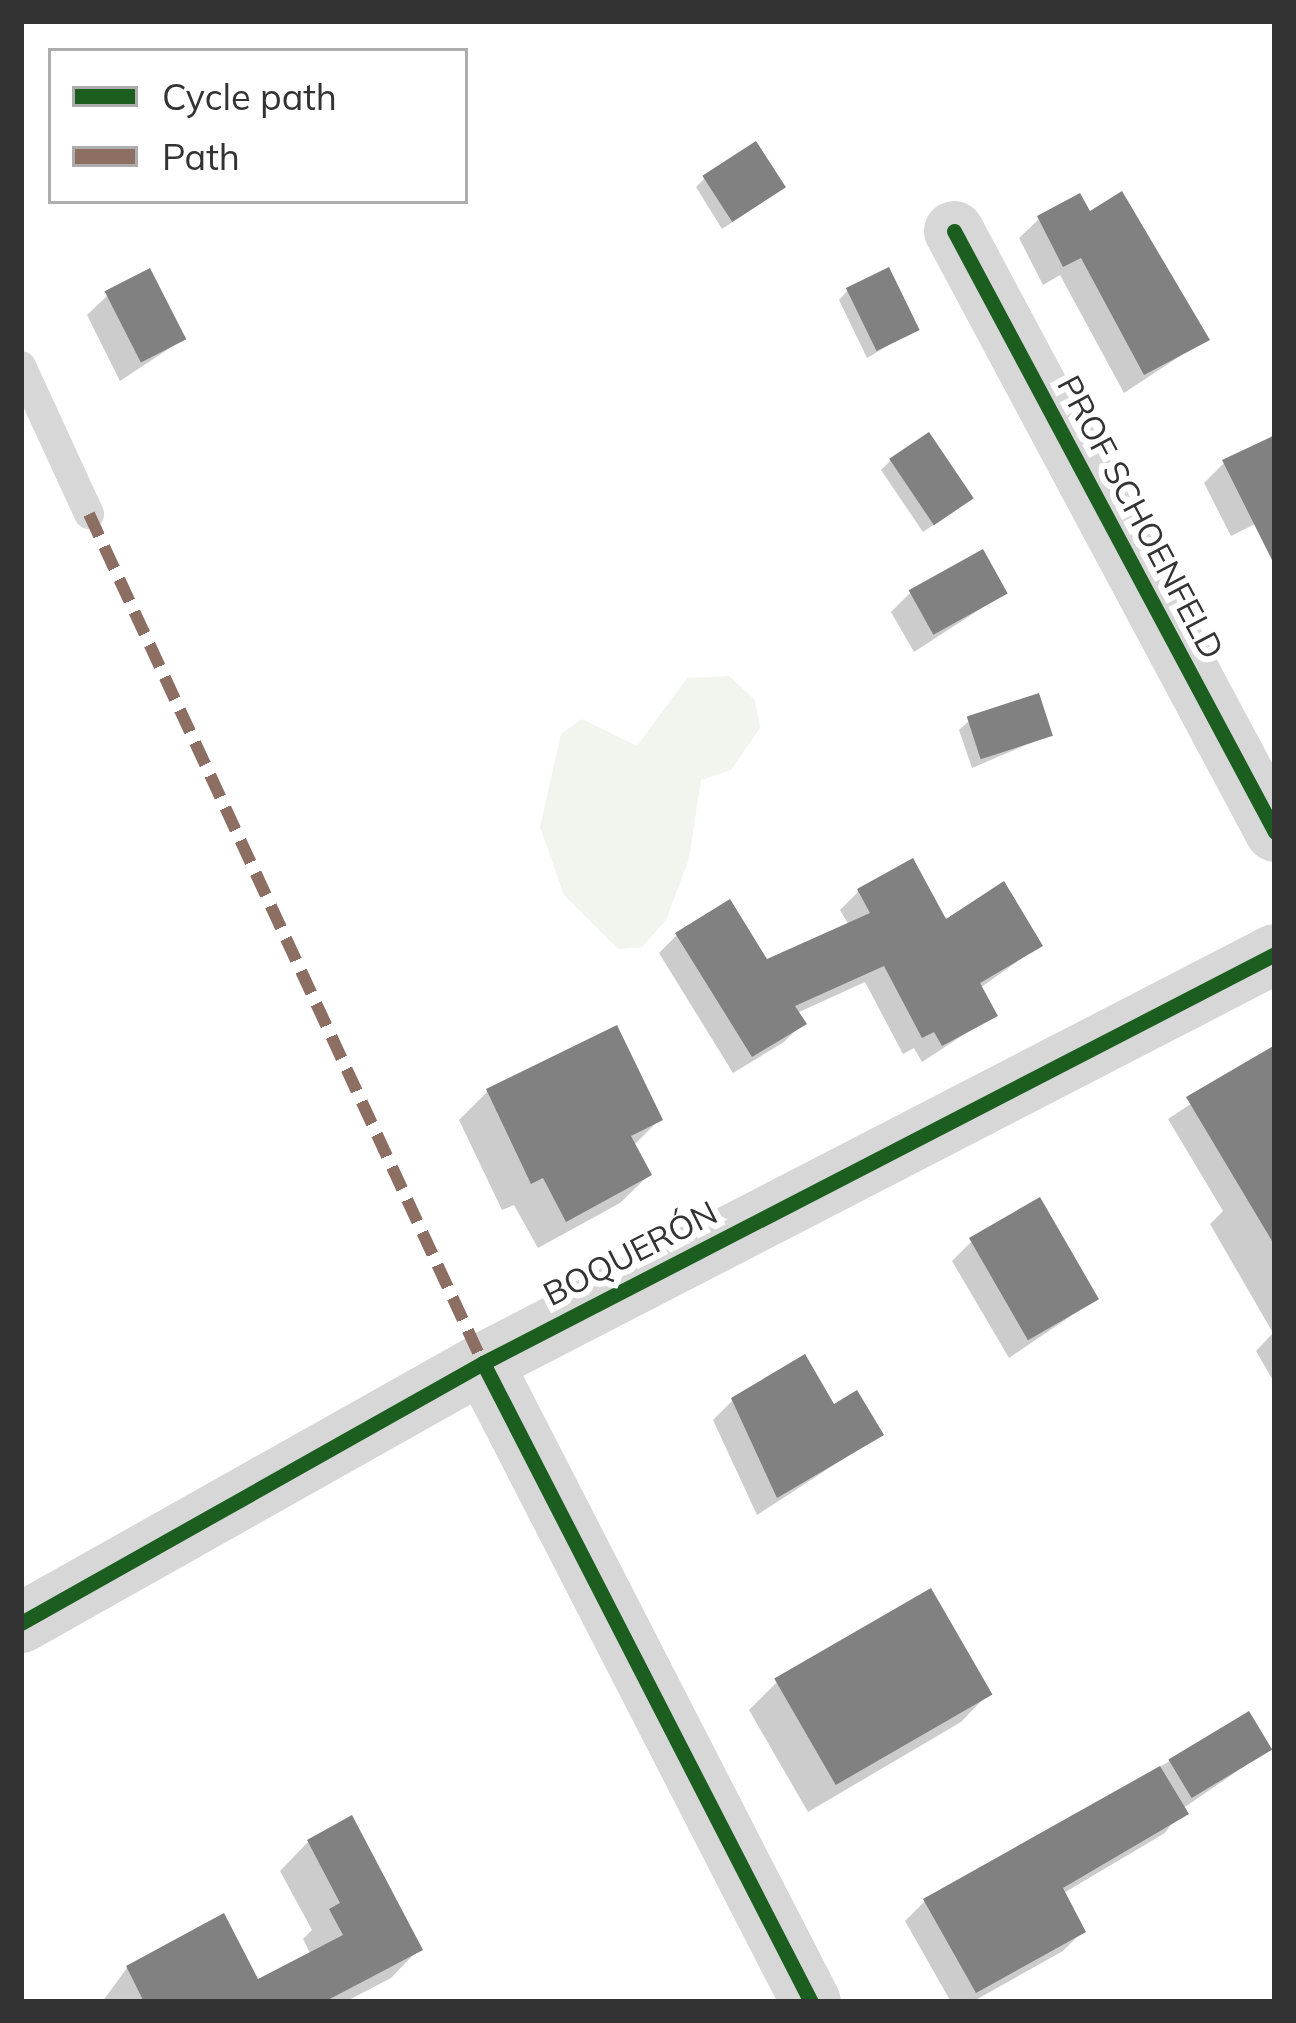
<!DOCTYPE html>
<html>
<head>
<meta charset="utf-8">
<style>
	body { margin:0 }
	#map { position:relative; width:1296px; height:2023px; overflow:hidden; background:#fff; font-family:Mulish,sans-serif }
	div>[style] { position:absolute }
	.green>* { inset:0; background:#f1f5ed }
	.shadow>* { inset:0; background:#0003 }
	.building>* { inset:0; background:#818181; transform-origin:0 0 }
	.lane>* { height:30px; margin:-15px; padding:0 15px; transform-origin:15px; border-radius:15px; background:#d7d7d7 }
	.street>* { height:60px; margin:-30px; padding:0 30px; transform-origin:30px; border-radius:30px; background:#d7d7d7 }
	.quiet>* { height:12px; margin-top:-6px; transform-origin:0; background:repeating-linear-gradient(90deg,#8d6e63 0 24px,transparent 0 36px) }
	.cycleway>* { height:15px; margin:-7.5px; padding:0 7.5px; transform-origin:7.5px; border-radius:7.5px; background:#1b5e20 }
	span { translate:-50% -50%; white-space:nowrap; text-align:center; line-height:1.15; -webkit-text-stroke:12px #fff; paint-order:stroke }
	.street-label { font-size:33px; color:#333 }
	.frame { position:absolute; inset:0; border:24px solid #333; pointer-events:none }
	.legend { position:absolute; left:48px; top:48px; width:420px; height:156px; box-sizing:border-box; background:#fff; border:3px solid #adadad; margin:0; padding:15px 21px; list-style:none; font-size:36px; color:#333 }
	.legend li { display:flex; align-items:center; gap:24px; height:60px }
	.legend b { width:60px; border:3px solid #adadad }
</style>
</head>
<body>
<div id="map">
	<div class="green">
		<div style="clip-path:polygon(729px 676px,755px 700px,760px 728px,731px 770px,701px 780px,689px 859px,666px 920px,642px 947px,618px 949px,564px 895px,540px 827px,561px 734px,582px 719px,637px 746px,687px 678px)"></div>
	</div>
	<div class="shadow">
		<div style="clip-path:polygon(705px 178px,772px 196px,722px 229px,696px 187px)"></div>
		<div style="clip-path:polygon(1039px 219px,1206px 339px,1124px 393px,1060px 275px,1043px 285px,1019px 238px)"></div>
		<div style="clip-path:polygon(848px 290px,916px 329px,867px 358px,839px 300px)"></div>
		<div style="clip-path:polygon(107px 296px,182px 340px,120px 381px,87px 315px)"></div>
		<div style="clip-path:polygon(1275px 438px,1275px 514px,1231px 536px,1204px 483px,1224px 463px)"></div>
		<div style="clip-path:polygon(891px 460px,960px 507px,923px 532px,881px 470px)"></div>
		<div style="clip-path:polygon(911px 592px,1005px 593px,914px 652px,891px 612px)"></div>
		<div style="clip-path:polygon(969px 721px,1049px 735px,972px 768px,959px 730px)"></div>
		<div style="clip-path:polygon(859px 891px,1039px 946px,980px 988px,994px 1015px,922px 1062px,914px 1048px,903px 1054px,865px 982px,797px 1013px,803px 1023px,784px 1042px,733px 1073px,659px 953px,677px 935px,765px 963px,849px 925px,840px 910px)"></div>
		<div style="clip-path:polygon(1275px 1048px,1275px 1384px,1256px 1351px,1273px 1333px,1210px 1224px,1223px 1211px,1168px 1119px)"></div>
		<div style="clip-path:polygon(488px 1091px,660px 1119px,633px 1146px,649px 1175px,620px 1203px,538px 1248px,514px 1205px,502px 1210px,459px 1120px)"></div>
		<div style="clip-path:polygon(972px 1241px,1096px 1299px,1009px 1358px,952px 1261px)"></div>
		<div style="clip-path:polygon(733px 1400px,832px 1408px,880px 1435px,757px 1515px,713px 1420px)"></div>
		<div style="clip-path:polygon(777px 1682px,989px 1693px,961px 1722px,808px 1812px,749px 1710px)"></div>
		<div style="clip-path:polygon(1268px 1750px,1182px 1809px,1165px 1833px,1062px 1894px,1083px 1931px,1063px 1951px,972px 2002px,951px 2002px,905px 1921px,925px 1901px,1170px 1761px)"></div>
		<div style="clip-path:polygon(308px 1842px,419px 1949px,391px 1978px,345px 2002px,102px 2002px,127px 1968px,257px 1983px,311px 1955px,303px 1939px,312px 1930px,280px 1871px)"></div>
	</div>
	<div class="building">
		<div style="left:756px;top:141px;width:55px;height:64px;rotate:57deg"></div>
		<div style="clip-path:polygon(1122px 191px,1210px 340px,1144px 375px,1081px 258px,1063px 267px,1037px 216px,1080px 193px,1090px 211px)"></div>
		<div style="left:889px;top:267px;width:70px;height:48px;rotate:64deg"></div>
		<div style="left:150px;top:268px;width:80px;height:51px;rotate:63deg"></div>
		<div style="left:929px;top:432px;width:80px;height:48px;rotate:56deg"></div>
		<div style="clip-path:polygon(1275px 435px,1275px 566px,1222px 460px)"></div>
		<div style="left:983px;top:549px;width:51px;height:85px;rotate:61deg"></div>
		<div style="left:1039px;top:693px;width:45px;height:76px;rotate:72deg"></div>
		<div style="clip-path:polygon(913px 858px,946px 919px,1004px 881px,1043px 946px,980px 983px,998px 1016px,942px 1046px,934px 1032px,922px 1038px,884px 966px,795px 1006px,807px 1024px,752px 1057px,675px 933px,730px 899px,767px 959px,870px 913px,857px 889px)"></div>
		<div style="clip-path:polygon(617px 1025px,663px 1120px,631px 1136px,652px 1175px,566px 1222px,543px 1178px,531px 1184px,486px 1089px)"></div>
		<div style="clip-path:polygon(1275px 1045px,1275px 1246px,1186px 1097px)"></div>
		<div style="left:1040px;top:1197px;width:118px;height:82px;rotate:60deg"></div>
		<div style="clip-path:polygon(805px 1354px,834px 1404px,857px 1390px,884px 1435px,777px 1498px,731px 1398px)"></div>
		<div style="left:931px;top:1588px;width:123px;height:181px;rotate:60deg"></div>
		<div style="left:1249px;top:1711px;width:45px;height:94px;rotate:59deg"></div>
		<div style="clip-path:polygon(1160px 1766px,1189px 1814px,1063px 1888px,1086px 1932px,976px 1993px,923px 1899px)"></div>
		<div style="clip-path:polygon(352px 1815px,423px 1950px,324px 2002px,144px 2002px,126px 1966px,224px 1913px,258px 1979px,343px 1935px,329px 1909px,340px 1903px,307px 1840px)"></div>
	</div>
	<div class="lane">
		<div style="left:21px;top:366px;width:163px;rotate:65.3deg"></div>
	</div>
	<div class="street">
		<div style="left:954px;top:231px;width:681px;rotate:61.89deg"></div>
		<div style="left:483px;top:1363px;width:718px;rotate:62.83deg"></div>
		<div style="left:21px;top:1623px;width:530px;rotate:-29.37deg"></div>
		<div style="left:483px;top:1363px;width:891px;rotate:-27.31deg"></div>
	</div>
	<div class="quiet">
		<div style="left:89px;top:514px;width:936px;rotate:65.11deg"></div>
	</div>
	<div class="cycleway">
		<div style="left:954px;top:231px;width:681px;rotate:61.89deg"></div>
		<div style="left:483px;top:1363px;width:718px;rotate:62.83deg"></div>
		<div style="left:21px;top:1623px;width:530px;rotate:-29.37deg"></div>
		<div style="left:483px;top:1363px;width:891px;rotate:-27.31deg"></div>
	</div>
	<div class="street-label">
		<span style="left:1141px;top:517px;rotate:62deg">PROF SCHOENFELD</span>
		<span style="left:630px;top:1253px;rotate:-27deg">BOQUERÓN</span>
	</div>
	<div class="frame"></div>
	<ul class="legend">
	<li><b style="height:15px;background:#1b5e20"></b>Cycle path</li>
	<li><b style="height:15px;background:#8d6e63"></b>Path</li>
	</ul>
</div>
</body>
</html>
